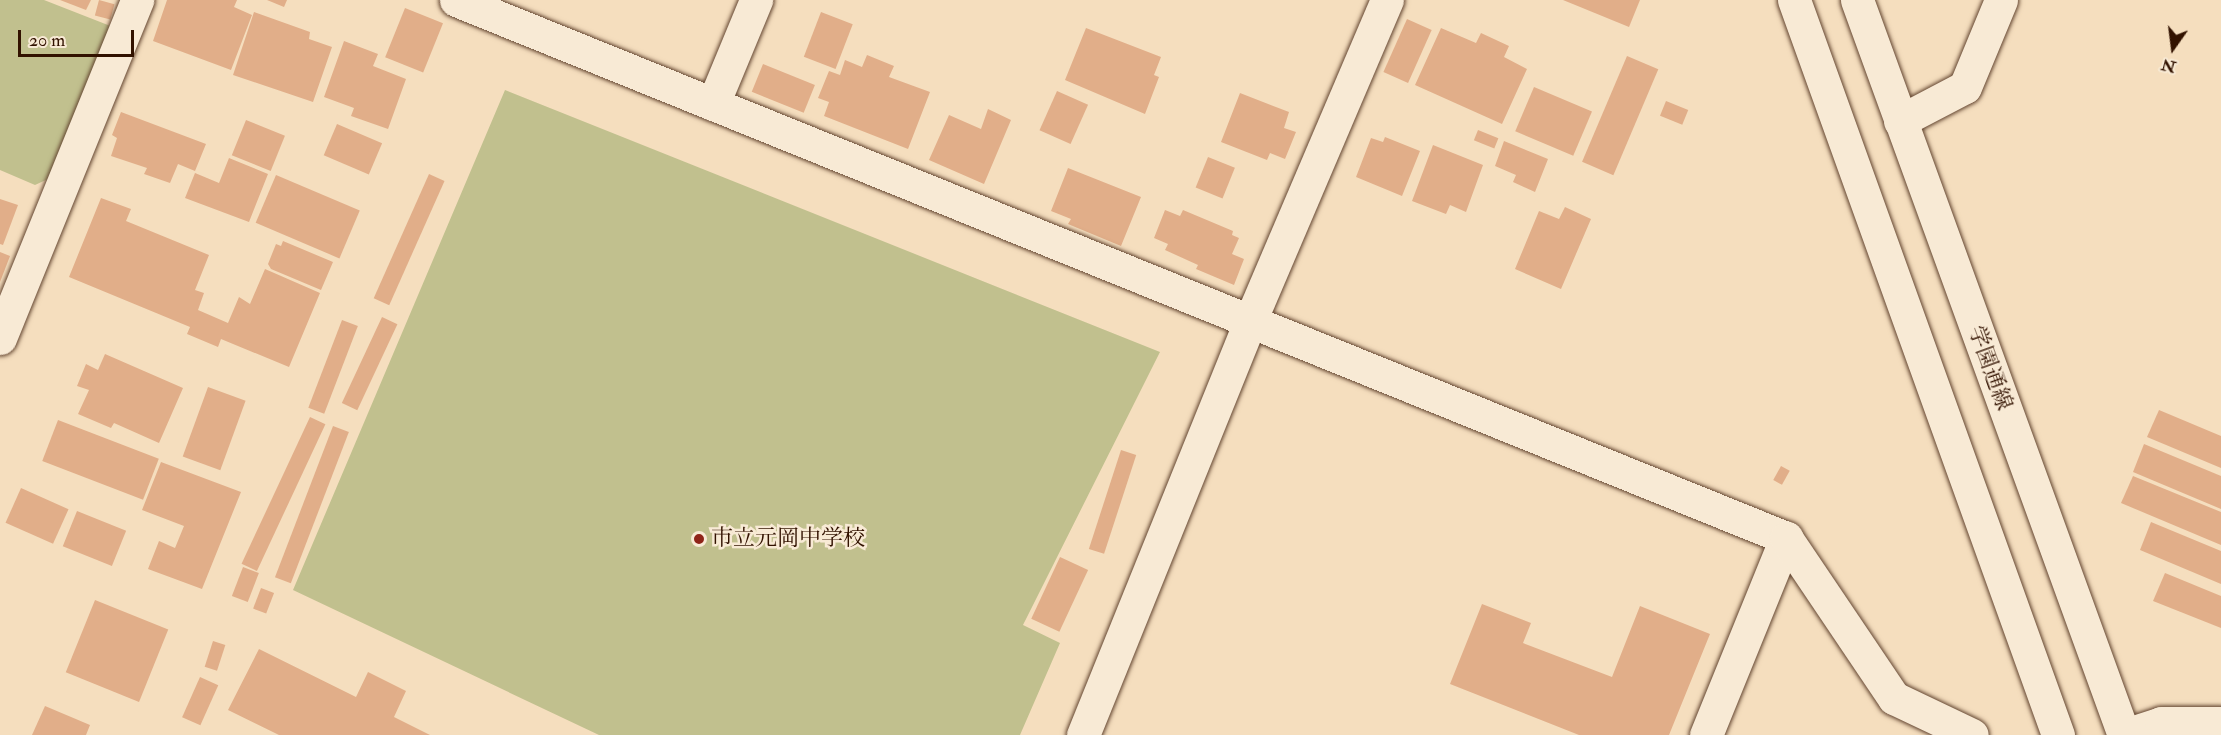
<!DOCTYPE html>
<html>
<head>
<meta charset="utf-8">
<style>
	body { margin:0 }
	#map { position:relative; width:2221px; height:735px; overflow:hidden; background:#f5debe; font-family:"IM FELL Double Pica","Noto Serif JP",serif }
	div>[style] { position:absolute }
	.green>* { inset:0; background:#c1c08e }
	.building>* { inset:0; background:#e1ae89; transform-origin:0 0 }
	.roads { filter:drop-shadow(0 0 2px #634530) drop-shadow(0 0 2px #634530) }
	.minor>* { height:33px; margin:-16.5px; padding:0 16.5px; transform-origin:16.5px; border-radius:16.5px; background:#f8ead5 }
	.tertiary>* { height:33px; margin:-16.5px; padding:0 16.5px; transform-origin:16.5px; border-radius:16.5px; background:#f8ead5 }
	.dots>* { width:16px; height:16px; translate:-50% -50%; box-sizing:border-box; border:3px solid #f8ead5; border-radius:50% }
	span { translate:-50% -50%; white-space:nowrap; text-align:center; line-height:1.15; -webkit-text-stroke:5px #f8ead5; paint-order:stroke }
	.street-label { font-size:22px; color:#321200 }
	.poi-label { font-size:22px; color:#321200 }
	.left { translate:0 -50%; text-align:left }
	.north { position:absolute; left:2143px; top:18px; width:60px; height:60px; -webkit-text-stroke:4px #f8ead5; paint-order:stroke; rotate:194deg; font-size:16px; font-weight:700; line-height:24px; text-align:center; color:#321200 }
	.north::after { content:''; display:block; margin:auto; width:21px; height:27px; background:#321200; clip-path:polygon(50% 0,100% 100%,50% 72%,0 100%) }
	.scale { position:absolute; left:18px; top:30px; width:116px; height:27px; box-sizing:border-box; border:3px solid #321200; border-top:0; padding-left:8px; font-size:18px; line-height:21px; white-space:nowrap; color:#321200; -webkit-text-stroke:4px #f8ead5; paint-order:stroke }
</style>
</head>
<body>
<div id="map">
	<div class="green">
		<div style="clip-path:polygon(0 0,44px 0,113px 27px,48px 179px,35px 185px,0 170px)"></div>
		<div style="clip-path:polygon(505px 90px,1160px 352px,1023px 625px,1060px 643px,1020px 735px,599px 735px,293px 590px)"></div>
	</div>
	<div class="building">
		<div style="clip-path:polygon(60px 0,91px 0,86px 10px)"></div>
		<div style="left:99px;top:0;width:16px;height:16px;rotate:15deg"></div>
		<div style="clip-path:polygon(167px 0,237px 0,234px 7px,252px 15px,231px 70px,153px 41px)"></div>
		<div style="clip-path:polygon(267px 0,287px 0,284px 7px)"></div>
		<div style="clip-path:polygon(1563px 0,1640px 0,1629px 27px)"></div>
		<div style="left:405px;top:8px;width:41px;height:53px;rotate:22deg"></div>
		<div style="clip-path:polygon(254px 12px,310px 32px,309px 39px,332px 47px,313px 102px,233px 75px)"></div>
		<div style="left:821px;top:12px;width:34px;height:48px;rotate:21deg"></div>
		<div style="left:1407px;top:19px;width:27px;height:58px;rotate:24deg"></div>
		<div style="clip-path:polygon(1086px 28px,1161px 57px,1154px 75px,1159px 77px,1145px 114px,1065px 80px)"></div>
		<div style="clip-path:polygon(1441px 28px,1476px 43px,1481px 33px,1509px 46px,1504px 57px,1527px 69px,1502px 124px,1415px 85px)"></div>
		<div style="clip-path:polygon(344px 41px,378px 54px,373px 66px,406px 79px,388px 129px,351px 116px,354px 108px,324px 97px)"></div>
		<div style="clip-path:polygon(867px 55px,894px 66px,889px 77px,930px 92px,908px 149px,824px 116px,829px 102px,818px 98px,829px 71px,840px 75px,845px 60px,862px 67px)"></div>
		<div style="left:1627px;top:56px;width:34px;height:115px;rotate:23deg"></div>
		<div style="left:763px;top:64px;width:56px;height:30px;rotate:22deg"></div>
		<div style="left:1534px;top:87px;width:63px;height:48px;rotate:23deg"></div>
		<div style="left:1057px;top:91px;width:34px;height:43px;rotate:24deg"></div>
		<div style="clip-path:polygon(1240px 93px,1289px 112px,1284px 128px,1296px 132px,1285px 159px,1270px 153px,1267px 160px,1221px 142px)"></div>
		<div style="left:1666px;top:101px;width:24px;height:16px;rotate:22deg"></div>
		<div style="clip-path:polygon(988px 109px,1011px 120px,984px 184px,929px 160px,949px 115px,981px 129px)"></div>
		<div style="clip-path:polygon(121px 112px,206px 144px,195px 171px,178px 164px,170px 183px,144px 174px,147px 168px,111px 156px,117px 138px,112px 135px)"></div>
		<div style="left:246px;top:120px;width:42px;height:38px;rotate:22deg"></div>
		<div style="left:337px;top:124px;width:49px;height:34px;rotate:23deg"></div>
		<div style="left:1478px;top:130px;width:22px;height:11px;rotate:22deg"></div>
		<div style="clip-path:polygon(1385px 137px,1420px 151px,1402px 196px,1356px 177px,1371px 138px,1383px 142px)"></div>
		<div style="clip-path:polygon(1504px 141px,1548px 159px,1535px 192px,1513px 182px,1516px 175px,1495px 166px)"></div>
		<div style="clip-path:polygon(1433px 145px,1483px 165px,1466px 212px,1450px 205px,1446px 214px,1412px 201px)"></div>
		<div style="left:1208px;top:157px;width:29px;height:33px;rotate:22deg"></div>
		<div style="clip-path:polygon(229px 158px,268px 174px,249px 222px,185px 198px,195px 173px,219px 183px)"></div>
		<div style="clip-path:polygon(1068px 168px,1141px 197px,1121px 246px,1068px 224px,1071px 219px,1051px 211px)"></div>
		<div style="left:429px;top:174px;width:17px;height:136px;rotate:24deg"></div>
		<div style="left:276px;top:175px;width:91px;height:52px;rotate:23deg"></div>
		<div style="clip-path:polygon(101px 198px,131px 209px,126px 221px,209px 255px,195px 290px,204px 293px,198px 310px,228px 323px,239px 297px,250px 304px,265px 269px,320px 293px,289px 367px,221px 339px,218px 347px,187px 334px,190px 327px,69px 277px)"></div>
		<div style="clip-path:polygon(0 199px,18px 205px,3px 245px,0 244px)"></div>
		<div style="clip-path:polygon(1565px 207px,1591px 219px,1561px 289px,1515px 269px,1539px 211px,1559px 219px)"></div>
		<div style="clip-path:polygon(1165px 210px,1180px 216px,1183px 210px,1233px 231px,1232px 235px,1239px 238px,1232px 254px,1244px 259px,1234px 285px,1196px 269px,1198px 265px,1165px 250px,1168px 244px,1154px 238px)"></div>
		<div style="clip-path:polygon(283px 241px,333px 262px,321px 290px,271px 269px,268px 264px,276px 244px,281px 246px)"></div>
		<div style="clip-path:polygon(0 252px,10px 256px,0 282px)"></div>
		<div style="left:382px;top:317px;width:17px;height:95px;rotate:25deg"></div>
		<div style="left:342px;top:320px;width:17px;height:94px;rotate:21deg"></div>
		<div style="clip-path:polygon(105px 354px,183px 388px,159px 443px,114px 423px,111px 428px,78px 414px,89px 390px,77px 386px,86px 364px,98px 370px)"></div>
		<div style="left:208px;top:387px;width:40px;height:74px;rotate:20deg"></div>
		<div style="clip-path:polygon(2159px 410px,2221px 436px,2221px 468px,2147px 437px)"></div>
		<div style="left:310px;top:417px;width:17px;height:162px;rotate:25deg"></div>
		<div style="left:58px;top:420px;width:108px;height:44px;rotate:21deg"></div>
		<div style="left:333px;top:426px;width:17px;height:162px;rotate:21deg"></div>
		<div style="clip-path:polygon(2144px 444px,2221px 476px,2221px 509px,2133px 472px)"></div>
		<div style="left:1121px;top:450px;width:16px;height:104px;rotate:18deg"></div>
		<div style="clip-path:polygon(161px 462px,241px 492px,202px 589px,148px 569px,159px 541px,175px 548px,184px 526px,142px 510px)"></div>
		<div style="left:1781px;top:466px;width:10px;height:16px;rotate:29deg"></div>
		<div style="clip-path:polygon(2133px 476px,2221px 512px,2221px 545px,2121px 503px)"></div>
		<div style="left:21px;top:488px;width:52px;height:38px;rotate:24deg"></div>
		<div style="left:77px;top:511px;width:53px;height:38px;rotate:22deg"></div>
		<div style="clip-path:polygon(2151px 522px,2221px 551px,2221px 584px,2140px 550px)"></div>
		<div style="left:1060px;top:557px;width:31px;height:68px;rotate:25deg"></div>
		<div style="left:243px;top:567px;width:17px;height:31px;rotate:21deg"></div>
		<div style="clip-path:polygon(2165px 573px,2221px 596px,2221px 628px,2153px 601px)"></div>
		<div style="left:261px;top:588px;width:14px;height:22px;rotate:21deg"></div>
		<div style="left:95px;top:600px;width:79px;height:78px;rotate:22deg"></div>
		<div style="clip-path:polygon(1482px 604px,1531px 623px,1523px 643px,1612px 677px,1640px 606px,1710px 634px,1669px 735px,1579px 735px,1450px 684px)"></div>
		<div style="left:213px;top:641px;width:13px;height:27px;rotate:18deg"></div>
		<div style="clip-path:polygon(259px 649px,356px 697px,368px 672px,406px 691px,394px 717px,430px 735px,279px 735px,228px 710px)"></div>
		<div style="left:200px;top:677px;width:20px;height:44px;rotate:24deg"></div>
		<div style="clip-path:polygon(45px 706px,90px 725px,86px 735px,32px 735px)"></div>
	</div>
	<div class="roads">
		<div class="minor">
			<div style="left:713px;top:104px;width:113px;rotate:-67.5deg"></div>
			<div style="left:1900px;top:121px;width:73px;rotate:-27.6deg"></div>
			<div style="left:1965px;top:87px;width:94px;rotate:-67.5deg"></div>
			<div style="left:0;top:338px;width:365px;rotate:-67.9deg"></div>
			<div style="left:1083px;top:735px;width:446px;rotate:-68deg"></div>
			<div style="left:1250px;top:321px;width:349px;rotate:-66.9deg"></div>
			<div style="left:1706px;top:735px;width:213px;rotate:-67.9deg"></div>
		</div>
		<div class="tertiary">
			<div style="left:456px;top:0;width:1435px;rotate:22.02deg"></div>
			<div style="left:1786px;top:538px;width:193px;rotate:56deg"></div>
			<div style="left:1894px;top:698px;width:86px;rotate:25.4deg"></div>
			<div style="left:1794px;top:0;width:781px;rotate:70.24deg"></div>
			<div style="left:1857px;top:0;width:782px;rotate:70.04deg"></div>
			<div style="left:2125px;top:735px;width:38px;rotate:-18deg"></div>
			<div style="left:2161px;top:723px;width:60px"></div>
		</div>
	</div>
	<div class="dots">
		<div style="left:699px;top:539px;background:#8f2418"></div>
	</div>
	<div class="street-label">
		<span style="left:1990px;top:368px;rotate:70deg">学園通線</span>
	</div>
	<div class="poi-label">
		<span class="left" style="left:711px;top:539px">市立元岡中学校</span>
	</div>
	<div class="north">N</div>
	<div class="scale">20 m</div>
</div>
</body>
</html>
